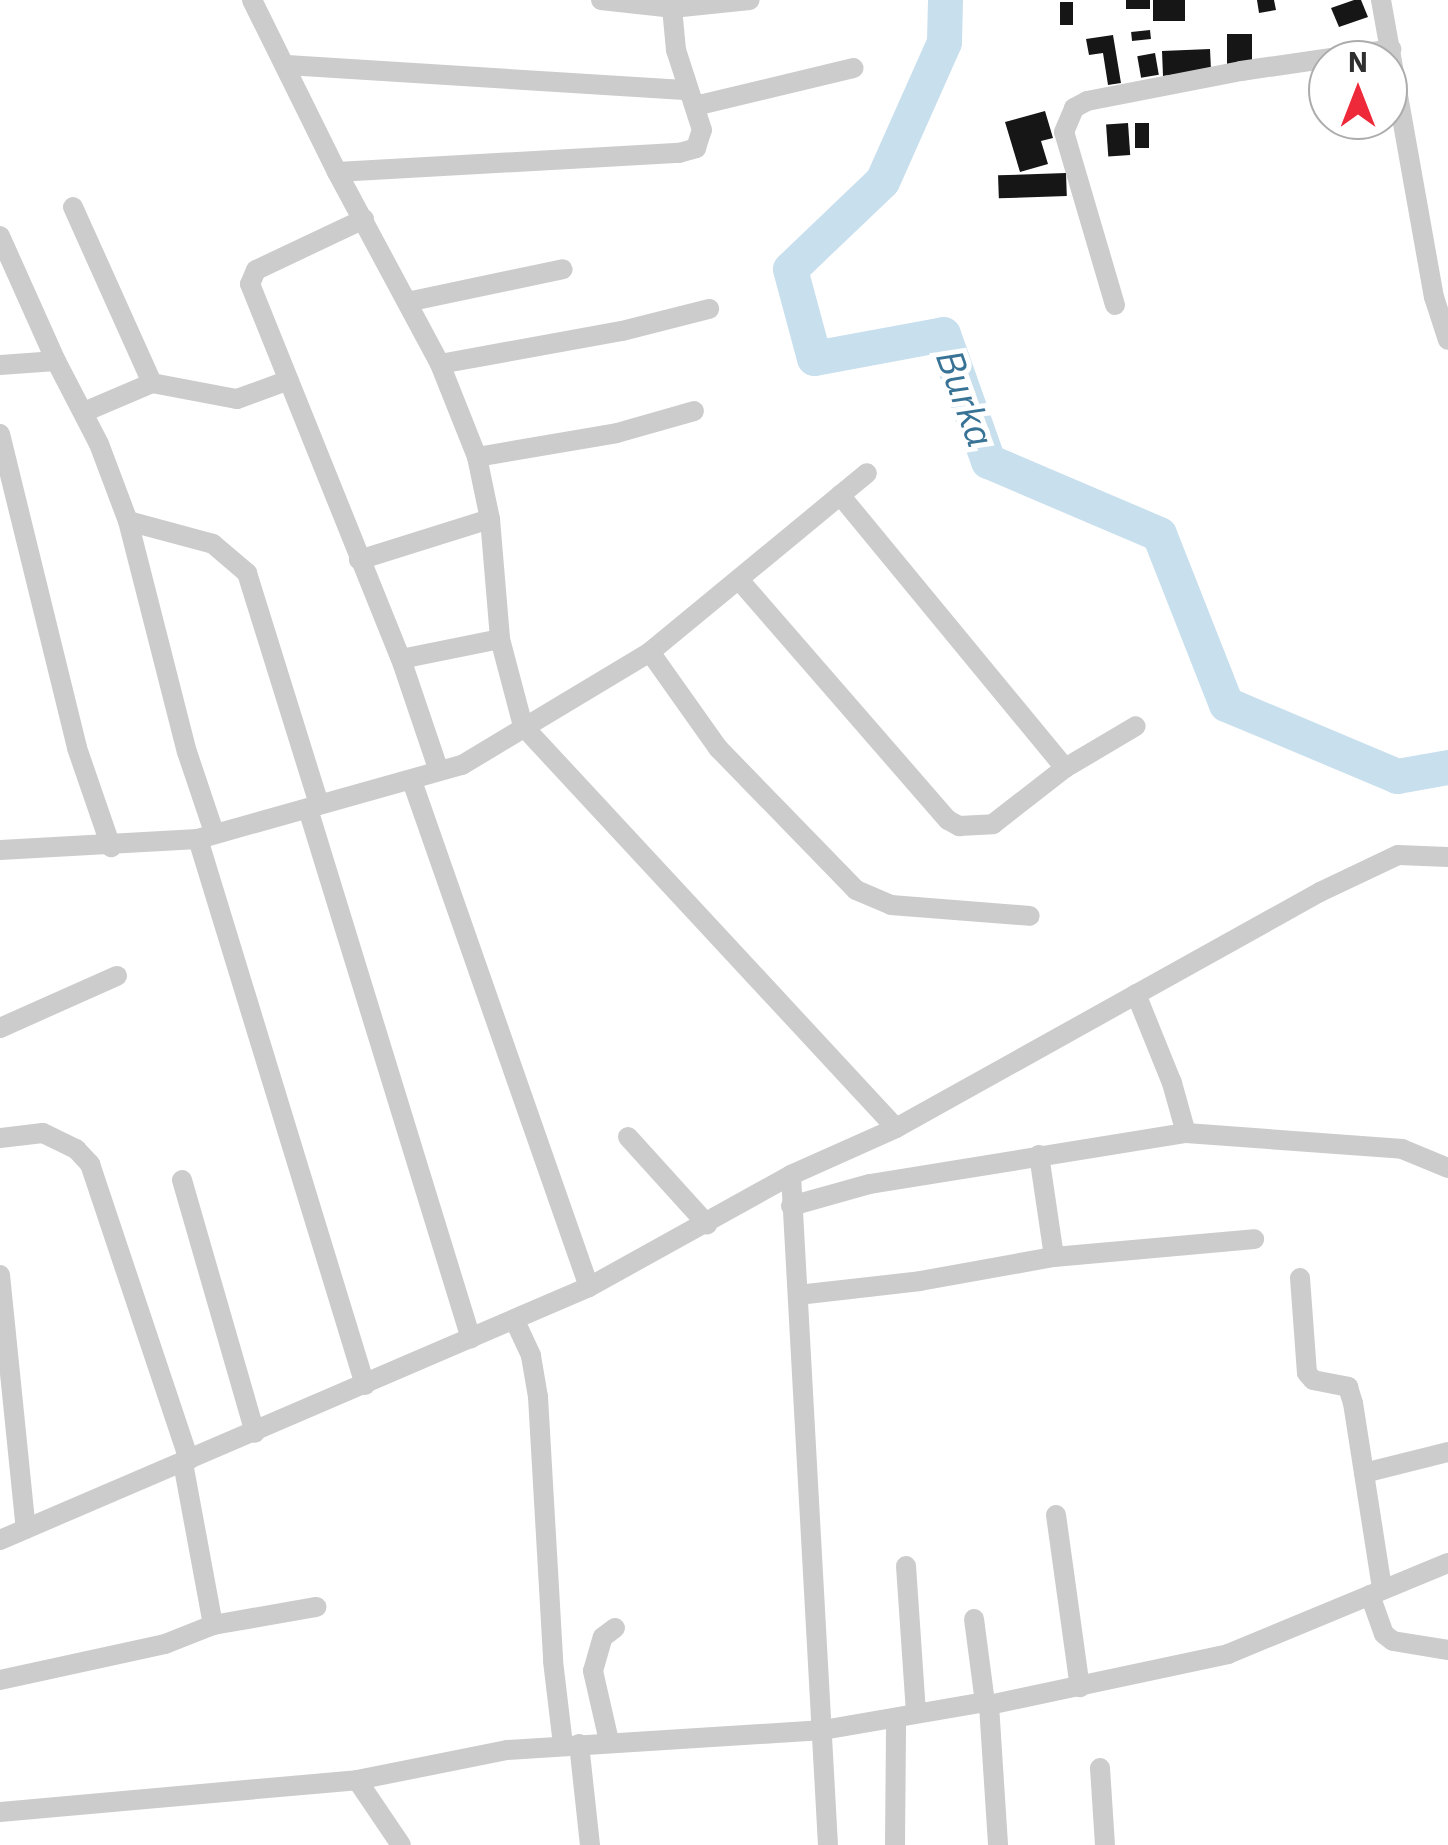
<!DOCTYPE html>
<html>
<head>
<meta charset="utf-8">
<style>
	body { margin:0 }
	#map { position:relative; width:1448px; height:1845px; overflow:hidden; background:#fff; font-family:"IBM Plex Sans",sans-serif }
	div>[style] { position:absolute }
	.river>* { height:35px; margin:-17.5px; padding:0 17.5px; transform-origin:17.5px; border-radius:17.5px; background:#c8dfee }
	.building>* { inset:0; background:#161616; transform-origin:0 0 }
	.minor>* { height:20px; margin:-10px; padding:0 10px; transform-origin:10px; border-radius:10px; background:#ccc }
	span { translate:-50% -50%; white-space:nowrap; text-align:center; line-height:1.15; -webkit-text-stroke:10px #fff; paint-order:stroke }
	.water-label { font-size:38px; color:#387396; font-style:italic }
	.north { position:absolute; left:1308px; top:40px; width:100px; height:100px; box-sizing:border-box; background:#fff; border:2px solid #acacac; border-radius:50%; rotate:0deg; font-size:28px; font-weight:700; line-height:40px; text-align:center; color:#2f2f2f }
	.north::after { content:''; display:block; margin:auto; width:35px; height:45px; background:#ee293a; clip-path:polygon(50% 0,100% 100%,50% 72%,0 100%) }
</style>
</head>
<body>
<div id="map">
	<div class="river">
		<div style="left:945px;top:0;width:42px;rotate:91.4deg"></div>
		<div style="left:944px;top:42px;width:152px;rotate:114deg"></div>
		<div style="left:882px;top:181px;width:127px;rotate:136.3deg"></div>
		<div style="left:790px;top:269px;width:92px;rotate:74.9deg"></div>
		<div style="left:814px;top:358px;width:131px;rotate:-10.5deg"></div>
		<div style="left:943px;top:334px;width:135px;rotate:70.5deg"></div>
		<div style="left:988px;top:461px;width:186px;rotate:23.1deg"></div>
		<div style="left:1159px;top:534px;width:183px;rotate:68.5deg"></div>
		<div style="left:1226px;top:704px;width:186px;rotate:22.8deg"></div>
		<div style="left:1397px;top:776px;width:52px;rotate:-10deg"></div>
	</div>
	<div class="building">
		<div style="left:1126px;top:0;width:24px;height:9px"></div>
		<div style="left:1153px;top:0;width:32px;height:21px"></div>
		<div style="clip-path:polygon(1257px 0,1274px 0,1276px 10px,1259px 13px)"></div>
		<div style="clip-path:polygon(1354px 0,1361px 0,1368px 17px,1339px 27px,1331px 8px)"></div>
		<div style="left:1060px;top:2px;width:13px;height:23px"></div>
		<div style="left:1150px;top:30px;width:9px;height:19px;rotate:84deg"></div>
		<div style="left:1227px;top:34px;width:25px;height:30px"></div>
		<div style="clip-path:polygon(1113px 35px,1121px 83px,1108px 85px,1103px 53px,1089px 55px,1086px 39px)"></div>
		<div style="clip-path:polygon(1210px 49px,1211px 70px,1163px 76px,1162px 51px)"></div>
		<div style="left:1155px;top:53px;width:22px;height:18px;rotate:80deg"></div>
		<div style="clip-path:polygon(1045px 111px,1053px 138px,1041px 141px,1048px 164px,1020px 172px,1005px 122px)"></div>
		<div style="left:1128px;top:123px;width:32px;height:22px;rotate:86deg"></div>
		<div style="left:1135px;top:123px;width:14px;height:25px"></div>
		<div style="left:1066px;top:173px;width:23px;height:68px;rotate:88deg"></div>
	</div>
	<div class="minor">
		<div style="left:252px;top:0;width:192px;rotate:63.7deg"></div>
		<div style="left:337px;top:172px;width:218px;rotate:61.8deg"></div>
		<div style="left:440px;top:364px;width:100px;rotate:68.3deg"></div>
		<div style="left:477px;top:457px;width:63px;rotate:78.2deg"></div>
		<div style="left:490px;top:519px;width:120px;rotate:85.2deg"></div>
		<div style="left:500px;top:639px;width:90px;rotate:75.2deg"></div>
		<div style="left:523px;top:726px;width:548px;rotate:47.14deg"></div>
		<div style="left:601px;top:0;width:71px;rotate:6.4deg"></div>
		<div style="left:672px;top:8px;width:78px;rotate:-5.9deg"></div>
		<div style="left:1381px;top:0;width:302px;rotate:79.9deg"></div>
		<div style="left:1434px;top:297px;width:45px;rotate:72deg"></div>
		<div style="left:287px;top:65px;width:402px;rotate:3.6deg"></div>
		<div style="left:695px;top:106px;width:163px;rotate:-13.5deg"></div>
		<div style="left:337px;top:172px;width:343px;rotate:-3.2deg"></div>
		<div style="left:679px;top:153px;width:18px;rotate:-16deg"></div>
		<div style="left:696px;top:148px;width:19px;rotate:-72deg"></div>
		<div style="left:702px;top:130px;width:84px;rotate:-108deg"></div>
		<div style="left:676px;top:50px;width:42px;rotate:-95.4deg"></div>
		<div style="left:73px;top:207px;width:193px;rotate:65.8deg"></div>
		<div style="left:364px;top:219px;width:119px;rotate:154.7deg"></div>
		<div style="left:256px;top:270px;width:15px;rotate:113deg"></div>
		<div style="left:250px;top:284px;width:404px;rotate:68.1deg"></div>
		<div style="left:401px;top:659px;width:118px;rotate:71.3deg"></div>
		<div style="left:0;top:236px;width:137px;rotate:65.9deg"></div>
		<div style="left:56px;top:361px;width:93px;rotate:62.6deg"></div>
		<div style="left:99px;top:444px;width:82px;rotate:69.4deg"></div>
		<div style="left:128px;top:521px;width:238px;rotate:75.7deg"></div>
		<div style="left:187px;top:752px;width:84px;rotate:71.4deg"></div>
		<div style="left:407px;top:302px;width:159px;rotate:-11.9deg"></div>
		<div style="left:1115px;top:305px;width:180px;rotate:-106.4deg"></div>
		<div style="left:1064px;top:132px;width:26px;rotate:-67deg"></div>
		<div style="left:1074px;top:108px;width:15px;rotate:-28deg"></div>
		<div style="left:1087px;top:101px;width:157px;rotate:-11deg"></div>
		<div style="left:1241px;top:71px;width:152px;rotate:-8.3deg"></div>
		<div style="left:440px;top:364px;width:185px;rotate:-10.3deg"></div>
		<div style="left:622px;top:331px;width:90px;rotate:-14.2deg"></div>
		<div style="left:0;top:365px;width:56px;rotate:-4.1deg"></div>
		<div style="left:84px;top:412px;width:74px;rotate:-23.1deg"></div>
		<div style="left:152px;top:383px;width:86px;rotate:10.7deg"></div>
		<div style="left:237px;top:399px;width:55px;rotate:-20.1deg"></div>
		<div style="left:0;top:434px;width:323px;rotate:76.2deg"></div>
		<div style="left:77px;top:748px;width:105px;rotate:71deg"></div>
		<div style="left:477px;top:457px;width:142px;rotate:-9.7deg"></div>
		<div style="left:617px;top:433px;width:80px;rotate:-15.9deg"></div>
		<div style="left:840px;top:495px;width:354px;rotate:50.5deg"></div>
		<div style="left:128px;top:521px;width:88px;rotate:15.1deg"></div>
		<div style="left:213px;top:544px;width:45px;rotate:40.5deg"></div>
		<div style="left:247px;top:573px;width:242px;rotate:72.7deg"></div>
		<div style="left:359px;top:560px;width:137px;rotate:-17.4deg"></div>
		<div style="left:740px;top:581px;width:317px;rotate:49deg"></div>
		<div style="left:948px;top:820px;width:13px;rotate:29deg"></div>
		<div style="left:959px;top:826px;width:34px;rotate:-3deg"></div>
		<div style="left:993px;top:824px;width:91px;rotate:-37.9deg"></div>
		<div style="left:1065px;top:768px;width:82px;rotate:-30.6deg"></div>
		<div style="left:650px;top:652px;width:118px;rotate:54.7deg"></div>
		<div style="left:718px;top:748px;width:198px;rotate:45.8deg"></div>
		<div style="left:856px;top:890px;width:38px;rotate:23deg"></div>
		<div style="left:891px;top:905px;width:139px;rotate:4.5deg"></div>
		<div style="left:401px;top:659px;width:101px;rotate:-11.4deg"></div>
		<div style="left:412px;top:781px;width:536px;rotate:70.72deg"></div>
		<div style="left:308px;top:809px;width:554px;rotate:72.9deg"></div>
		<div style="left:198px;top:839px;width:571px;rotate:72.99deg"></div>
		<div style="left:0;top:850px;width:198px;rotate:-3.2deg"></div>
		<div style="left:198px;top:839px;width:274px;rotate:-15.7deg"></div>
		<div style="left:462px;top:765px;width:219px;rotate:-31deg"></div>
		<div style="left:650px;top:652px;width:281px;rotate:-39.5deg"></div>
		<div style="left:1136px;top:994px;width:96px;rotate:68deg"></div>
		<div style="left:1172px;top:1083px;width:52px;rotate:74.4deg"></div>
		<div style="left:0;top:1028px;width:128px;rotate:-24deg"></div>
		<div style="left:628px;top:1137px;width:118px;rotate:47.8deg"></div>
		<div style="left:0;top:1138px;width:43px;rotate:-6.6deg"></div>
		<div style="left:43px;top:1133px;width:37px;rotate:26deg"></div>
		<div style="left:76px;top:1149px;width:21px;rotate:47deg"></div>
		<div style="left:90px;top:1164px;width:312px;rotate:71.5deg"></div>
		<div style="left:1039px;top:1155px;width:103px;rotate:81.6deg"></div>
		<div style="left:791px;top:1175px;width:671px;rotate:86.84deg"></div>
		<div style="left:182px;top:1180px;width:263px;rotate:73.9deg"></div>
		<div style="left:791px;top:1206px;width:82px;rotate:-15.6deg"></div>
		<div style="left:870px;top:1184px;width:320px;rotate:-9.2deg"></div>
		<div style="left:1186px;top:1133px;width:217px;rotate:4.2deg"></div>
		<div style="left:1402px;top:1149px;width:50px;rotate:22.4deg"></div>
		<div style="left:0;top:1275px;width:255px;rotate:84.2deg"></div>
		<div style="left:1300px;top:1278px;width:95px;rotate:85.8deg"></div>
		<div style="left:1307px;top:1373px;width:9px;rotate:49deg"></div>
		<div style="left:1313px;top:1380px;width:36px;rotate:11deg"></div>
		<div style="left:1348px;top:1387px;width:17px;rotate:73deg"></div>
		<div style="left:1353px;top:1403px;width:187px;rotate:81.1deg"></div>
		<div style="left:798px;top:1295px;width:123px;rotate:-6.5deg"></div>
		<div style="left:920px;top:1281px;width:136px;rotate:-10.2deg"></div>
		<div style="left:1054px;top:1257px;width:201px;rotate:-5.1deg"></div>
		<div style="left:515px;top:1321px;width:38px;rotate:65deg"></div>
		<div style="left:531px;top:1356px;width:42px;rotate:80.3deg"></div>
		<div style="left:538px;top:1397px;width:264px;rotate:86.7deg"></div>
		<div style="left:553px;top:1661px;width:85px;rotate:83.2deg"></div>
		<div style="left:183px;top:1463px;width:165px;rotate:79.5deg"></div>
		<div style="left:1364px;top:1473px;width:87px;rotate:-14deg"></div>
		<div style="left:1056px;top:1515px;width:174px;rotate:82.1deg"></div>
		<div style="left:0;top:1540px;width:641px;rotate:-23.25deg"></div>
		<div style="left:589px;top:1287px;width:231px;rotate:-29deg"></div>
		<div style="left:791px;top:1175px;width:115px;rotate:-24.1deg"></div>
		<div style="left:896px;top:1128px;width:485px;rotate:-29.1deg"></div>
		<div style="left:1320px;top:892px;width:86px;rotate:-25.4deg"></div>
		<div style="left:1398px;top:855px;width:50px;rotate:2.3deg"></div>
		<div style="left:906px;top:1566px;width:146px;rotate:86.1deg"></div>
		<div style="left:1370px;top:1595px;width:41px;rotate:70.3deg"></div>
		<div style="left:1384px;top:1634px;width:11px;rotate:38deg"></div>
		<div style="left:1393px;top:1641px;width:56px;rotate:9.3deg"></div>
		<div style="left:974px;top:1619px;width:84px;rotate:82.5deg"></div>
		<div style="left:0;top:1680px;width:169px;rotate:-12.3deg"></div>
		<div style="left:165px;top:1644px;width:52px;rotate:-21.6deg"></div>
		<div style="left:213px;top:1625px;width:105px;rotate:-9.9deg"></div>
		<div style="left:989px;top:1705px;width:140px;rotate:86.3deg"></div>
		<div style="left:609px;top:1741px;width:72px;rotate:-102.9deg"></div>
		<div style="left:593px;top:1671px;width:35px;rotate:-74deg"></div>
		<div style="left:603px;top:1637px;width:15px;rotate:-37deg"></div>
		<div style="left:579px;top:1744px;width:102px;rotate:83.8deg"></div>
		<div style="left:1100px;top:1768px;width:77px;rotate:86.3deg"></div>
		<div style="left:357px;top:1780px;width:78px;rotate:55.9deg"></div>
		<div style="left:0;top:1812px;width:358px;rotate:-5.1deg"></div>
		<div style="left:357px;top:1780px;width:153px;rotate:-11.3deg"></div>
		<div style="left:507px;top:1750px;width:317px;rotate:-3.6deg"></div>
		<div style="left:823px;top:1730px;width:164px;rotate:-9.8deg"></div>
		<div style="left:985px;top:1702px;width:5px;rotate:37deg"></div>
		<div style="left:989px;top:1705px;width:244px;rotate:-12deg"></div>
		<div style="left:1228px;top:1654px;width:238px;rotate:-22.5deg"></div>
		<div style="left:895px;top:1845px;width:126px;rotate:-89.5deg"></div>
	</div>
	<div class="water-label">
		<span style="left:966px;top:398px;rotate:70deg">Burka</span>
	</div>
	<div class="north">N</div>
</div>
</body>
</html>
